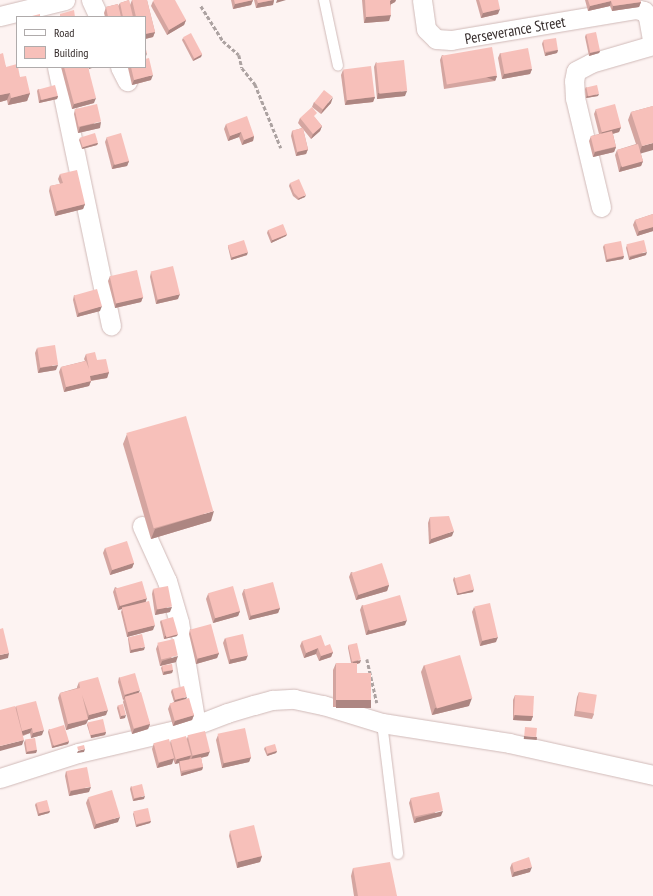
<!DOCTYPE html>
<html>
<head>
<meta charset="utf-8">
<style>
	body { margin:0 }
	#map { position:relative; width:653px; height:896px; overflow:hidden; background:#fdf3f2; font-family:"PT Sans Narrow",sans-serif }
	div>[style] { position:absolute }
	.path>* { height:2.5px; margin-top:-1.25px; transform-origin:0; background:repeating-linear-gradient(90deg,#aca2a1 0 4px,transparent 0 6px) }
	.roads { filter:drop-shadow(0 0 1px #d0bab8) drop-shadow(0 0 1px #d0bab8) }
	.lane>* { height:10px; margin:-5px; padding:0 5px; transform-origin:5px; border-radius:5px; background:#fff }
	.street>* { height:19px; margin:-9.5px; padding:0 9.5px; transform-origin:9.5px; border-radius:9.5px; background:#fff }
	.wall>* { inset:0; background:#d4a5a0 }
	.shaded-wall>* { inset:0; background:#ad8682; transform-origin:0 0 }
	.building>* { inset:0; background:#f7c0ba; transform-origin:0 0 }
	span { translate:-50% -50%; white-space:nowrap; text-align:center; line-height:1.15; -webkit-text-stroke:3px #fff; paint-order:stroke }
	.street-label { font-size:15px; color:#362d2c }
	.legend { position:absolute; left:16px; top:16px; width:130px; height:52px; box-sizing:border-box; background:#fff; border:1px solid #afabab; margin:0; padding:5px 7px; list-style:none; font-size:12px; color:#362d2c }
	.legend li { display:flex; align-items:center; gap:8px; height:20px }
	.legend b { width:20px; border:1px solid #afabab }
</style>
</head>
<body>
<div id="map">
	<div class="path">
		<div style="left:201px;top:6px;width:41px;rotate:57.8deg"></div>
		<div style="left:223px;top:41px;width:21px;rotate:41deg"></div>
		<div style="left:239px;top:55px;width:13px;rotate:77deg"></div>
		<div style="left:242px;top:68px;width:21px;rotate:51deg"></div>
		<div style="left:255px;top:84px;width:69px;rotate:67.9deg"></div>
		<div style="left:367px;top:659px;width:45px;rotate:77.2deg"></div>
	</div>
	<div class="roads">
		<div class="lane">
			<div style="left:324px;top:0;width:67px;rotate:78deg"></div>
			<div style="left:382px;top:723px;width:132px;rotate:83deg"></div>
		</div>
		<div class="street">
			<div style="left:91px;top:0;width:19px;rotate:65deg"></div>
			<div style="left:422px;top:0;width:29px;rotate:82deg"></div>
			<div style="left:426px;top:29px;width:14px;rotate:45deg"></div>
			<div style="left:436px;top:39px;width:15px;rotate:4deg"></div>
			<div style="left:451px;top:40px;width:188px;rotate:-9.5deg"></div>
			<div style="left:636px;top:9px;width:8px;rotate:14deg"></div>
			<div style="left:644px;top:11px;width:7px;rotate:56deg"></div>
			<div style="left:648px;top:17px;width:27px;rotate:80deg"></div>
			<div style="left:0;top:16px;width:67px;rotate:-13.8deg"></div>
			<div style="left:57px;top:67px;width:264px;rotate:78.2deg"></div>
			<div style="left:120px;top:67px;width:16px;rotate:63deg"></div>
			<div style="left:601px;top:207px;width:112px;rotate:-103.4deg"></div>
			<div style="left:575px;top:98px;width:17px;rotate:-93deg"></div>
			<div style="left:574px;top:81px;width:10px;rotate:-79deg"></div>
			<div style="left:576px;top:71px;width:17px;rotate:-28deg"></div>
			<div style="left:591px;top:63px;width:65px;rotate:-16.2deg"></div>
			<div style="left:142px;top:526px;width:60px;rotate:65.6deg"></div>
			<div style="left:167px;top:581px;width:43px;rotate:73.7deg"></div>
			<div style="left:179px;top:622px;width:104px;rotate:80.6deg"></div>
			<div style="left:0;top:778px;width:82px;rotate:-17.8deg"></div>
			<div style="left:78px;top:753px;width:121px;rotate:-13.3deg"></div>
			<div style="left:196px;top:725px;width:33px;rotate:-21deg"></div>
			<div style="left:227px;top:713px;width:28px;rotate:-17deg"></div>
			<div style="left:254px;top:705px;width:19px;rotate:-16deg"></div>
			<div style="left:272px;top:700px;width:22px;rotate:-3deg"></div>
			<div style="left:294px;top:699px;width:30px;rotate:12deg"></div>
			<div style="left:323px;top:705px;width:62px;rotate:17deg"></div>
			<div style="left:382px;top:723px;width:129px;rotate:8.9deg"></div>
			<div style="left:509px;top:743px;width:148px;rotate:12.5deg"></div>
		</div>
	</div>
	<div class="wall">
		<div style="clip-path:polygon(129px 0,130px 7px,130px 5px,132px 0,147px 0,155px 32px,153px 37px,145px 39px,145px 17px,105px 17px,104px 13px,106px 7px,118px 4px,118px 6px,120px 3px)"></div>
		<div style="clip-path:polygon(231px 0,253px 0,251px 5px,233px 9px)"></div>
		<div style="clip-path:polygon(254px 0,274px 0,273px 5px,256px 8px)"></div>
		<div style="clip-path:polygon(362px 0,396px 0,395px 2px,391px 4px,389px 21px,364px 23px)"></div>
		<div style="clip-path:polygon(476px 0,498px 0,498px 14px,481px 18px)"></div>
		<div style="clip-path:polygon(585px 0,640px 0,641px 2px,639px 7px,612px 11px,610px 6px,588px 11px)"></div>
		<div style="clip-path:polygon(153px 1px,186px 20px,184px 25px,167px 35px,151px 6px)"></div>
		<div style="clip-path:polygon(586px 34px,600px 51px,599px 53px,589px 56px,585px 37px)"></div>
		<div style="clip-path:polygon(183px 38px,202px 54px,201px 57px,193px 61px,182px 40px)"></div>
		<div style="clip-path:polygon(543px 41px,558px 50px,557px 53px,545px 56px,542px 44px)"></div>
		<div style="clip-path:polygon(500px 53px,532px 69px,530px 74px,502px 79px,498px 58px)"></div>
		<div style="clip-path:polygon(0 54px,6px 67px,20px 77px,30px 93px,27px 101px,8px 105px,7px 100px,0 102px)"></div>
		<div style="clip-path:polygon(442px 55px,497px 76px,495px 81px,444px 89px,440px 60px)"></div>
		<div style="clip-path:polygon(376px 62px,405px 96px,377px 99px,374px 67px)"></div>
		<div style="clip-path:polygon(61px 67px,88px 67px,94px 103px,72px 109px)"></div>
		<div style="clip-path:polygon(128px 67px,145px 67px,151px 80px,132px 85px,128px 68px)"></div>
		<div style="clip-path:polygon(343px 70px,375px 97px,373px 102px,345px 105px,341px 75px)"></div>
		<div style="clip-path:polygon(586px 87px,598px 96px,586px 98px,585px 89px)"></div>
		<div style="clip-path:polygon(38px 89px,58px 96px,57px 99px,39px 103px,37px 91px)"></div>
		<div style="clip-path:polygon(314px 102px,331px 103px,321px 114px,312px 107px)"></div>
		<div style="clip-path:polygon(653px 106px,641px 154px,643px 161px,641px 166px,619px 172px,615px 155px,617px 150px,636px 144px,628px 120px,631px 112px)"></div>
		<div style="clip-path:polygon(75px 109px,100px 128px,78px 133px,74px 114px)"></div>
		<div style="clip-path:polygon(596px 109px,621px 127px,619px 132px,613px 134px,616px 147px,614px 152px,593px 157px,589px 141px,591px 136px,599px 134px,594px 114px)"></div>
		<div style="clip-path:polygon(300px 118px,315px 118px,322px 126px,320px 131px,311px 139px,303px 129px,308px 149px,306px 154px,296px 156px,291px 136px,292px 131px,302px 128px,298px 123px)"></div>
		<div style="clip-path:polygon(226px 124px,254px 136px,253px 141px,242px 145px,239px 137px,228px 141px,224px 129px)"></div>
		<div style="clip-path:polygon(107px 137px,129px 161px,127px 166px,112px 169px,105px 142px)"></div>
		<div style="clip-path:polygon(80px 138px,98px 143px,97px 145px,82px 149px,79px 140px)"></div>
		<div style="clip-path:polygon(60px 174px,85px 204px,83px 209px,55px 216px,49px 191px,50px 186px,60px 184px,58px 179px)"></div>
		<div style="clip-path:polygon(290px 183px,305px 197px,298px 200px,293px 196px,289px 186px)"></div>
		<div style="clip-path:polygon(653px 214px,653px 231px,637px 236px,633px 225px,635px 220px)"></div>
		<div style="clip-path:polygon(268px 230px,287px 234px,286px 236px,271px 243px,267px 233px)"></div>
		<div style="clip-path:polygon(228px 245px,247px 255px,231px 260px,228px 247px)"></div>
		<div style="clip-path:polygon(604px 245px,624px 256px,623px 259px,606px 262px,603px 247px)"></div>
		<div style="clip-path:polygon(627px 245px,646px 255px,629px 260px,626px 248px)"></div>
		<div style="clip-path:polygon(151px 272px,178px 299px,156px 304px,150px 277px)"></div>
		<div style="clip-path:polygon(110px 276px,143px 297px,141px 302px,115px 308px,108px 281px)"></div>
		<div style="clip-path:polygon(74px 295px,100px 311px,77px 317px,73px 300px)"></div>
		<div style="clip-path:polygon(37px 348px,56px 370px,38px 373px,35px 353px)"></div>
		<div style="clip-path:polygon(86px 354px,97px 360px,109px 372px,107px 378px,91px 381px,89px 386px,64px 392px,59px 372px,61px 367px,85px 361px,84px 359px)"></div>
		<div style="clip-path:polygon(127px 434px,211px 521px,151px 539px,123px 444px)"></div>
		<div style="clip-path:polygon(430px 517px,452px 536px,429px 544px,428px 523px)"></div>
		<div style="clip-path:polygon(105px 548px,134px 563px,132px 568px,110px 575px,103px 553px)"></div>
		<div style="clip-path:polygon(351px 572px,389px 585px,387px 591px,356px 600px,349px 577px)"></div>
		<div style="clip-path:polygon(454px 577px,473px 592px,457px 595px,453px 580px)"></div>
		<div style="clip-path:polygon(115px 587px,146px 602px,153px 630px,127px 637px,121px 612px,122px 609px,118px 610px,113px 592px)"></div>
		<div style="clip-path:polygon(153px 589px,170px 612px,155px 615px,152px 594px)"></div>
		<div style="clip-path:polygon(244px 589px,280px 608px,278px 613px,249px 620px,242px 594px)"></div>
		<div style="clip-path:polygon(208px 594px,240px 611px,238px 616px,213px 623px,206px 599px)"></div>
		<div style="clip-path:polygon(362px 605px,405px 625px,366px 635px,360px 610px)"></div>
		<div style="clip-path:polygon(474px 607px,496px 642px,480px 646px,472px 612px)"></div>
		<div style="clip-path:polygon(161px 620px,177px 636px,164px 639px,160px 622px)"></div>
		<div style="clip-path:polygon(190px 629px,219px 653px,217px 658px,196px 664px,189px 634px)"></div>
		<div style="clip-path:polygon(128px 637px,144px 650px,130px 653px,128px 639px)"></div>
		<div style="clip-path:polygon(225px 638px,246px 660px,229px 664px,223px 643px)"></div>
		<div style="clip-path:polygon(302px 641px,325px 646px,333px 652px,331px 657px,319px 661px,316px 654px,304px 658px,300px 646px)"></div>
		<div style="clip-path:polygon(158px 644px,176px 662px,160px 666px,156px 649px)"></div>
		<div style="clip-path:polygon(348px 645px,360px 663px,357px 664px,357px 673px,371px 700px,369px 707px,333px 707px,333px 670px,336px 663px,351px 663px,348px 648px)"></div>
		<div style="clip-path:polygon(424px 665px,469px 706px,432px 715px,421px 672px)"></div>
		<div style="clip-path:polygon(162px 666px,173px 670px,172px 673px,163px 675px,161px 668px)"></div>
		<div style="clip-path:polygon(119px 677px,139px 693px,150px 724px,148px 729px,132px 734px,123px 702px,124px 699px,123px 700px,118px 682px)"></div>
		<div style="clip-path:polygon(79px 682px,106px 715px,88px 720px,86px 724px,66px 730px,58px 698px,60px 693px,77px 688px,77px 687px)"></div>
		<div style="clip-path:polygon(172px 689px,186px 699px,194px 715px,192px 720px,173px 726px,168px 709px,170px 704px,174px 702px,171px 692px)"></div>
		<div style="clip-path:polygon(579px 692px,594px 714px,592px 719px,574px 716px,577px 697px)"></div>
		<div style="clip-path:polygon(515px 695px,533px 716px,531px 721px,513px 720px,513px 700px)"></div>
		<div style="clip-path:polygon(118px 705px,125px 718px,120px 719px,117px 708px)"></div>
		<div style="clip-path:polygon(16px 706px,42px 735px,31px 738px,30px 733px,23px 736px,22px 745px,15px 708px)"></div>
		<div style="clip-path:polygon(88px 723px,106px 732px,105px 735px,91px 738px,87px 725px)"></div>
		<div style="clip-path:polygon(49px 729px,69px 741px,68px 744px,52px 748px,48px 732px)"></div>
		<div style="clip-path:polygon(218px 735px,251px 757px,249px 762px,222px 768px,216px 740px)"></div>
		<div style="clip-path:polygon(188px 736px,208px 756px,201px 758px,203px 767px,202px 770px,181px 776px,179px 764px,179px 763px,175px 764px,173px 759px,172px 764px,157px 768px,152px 749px,154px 743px,170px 744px,171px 740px,187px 739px)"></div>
		<div style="clip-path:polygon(25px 740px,37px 750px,36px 753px,26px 754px,24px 743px)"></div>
		<div style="clip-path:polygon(265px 747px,277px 751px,276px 753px,267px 756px,264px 749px)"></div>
		<div style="clip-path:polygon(66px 771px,89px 792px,69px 796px,65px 776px)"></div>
		<div style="clip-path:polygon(131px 786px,144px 799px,133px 801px,130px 789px)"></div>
		<div style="clip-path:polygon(88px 798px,118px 822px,94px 829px,86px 803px)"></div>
		<div style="clip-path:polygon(411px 798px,441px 816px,414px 823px,409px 803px)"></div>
		<div style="clip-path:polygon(36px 803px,50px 811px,49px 813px,38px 816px,35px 805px)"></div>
		<div style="clip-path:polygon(134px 812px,151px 821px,150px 823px,136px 827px,133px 814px)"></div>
		<div style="clip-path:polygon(230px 831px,262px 856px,260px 862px,237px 868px,229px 836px)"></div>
		<div style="clip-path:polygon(512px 863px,530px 872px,512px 877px,510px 868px)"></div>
		<div style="clip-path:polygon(353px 868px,397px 896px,354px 896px,351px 876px)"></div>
	</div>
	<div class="shaded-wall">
		<div style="clip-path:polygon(253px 0,251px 5px,233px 9px,235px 4px)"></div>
		<div style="clip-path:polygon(274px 0,273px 5px,256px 8px,258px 3px)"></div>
		<div style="clip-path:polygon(277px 0,286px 0,276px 3px)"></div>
		<div style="clip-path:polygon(391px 0,396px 0,395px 2px,388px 6px,390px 1px)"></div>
		<div style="clip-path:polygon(611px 1px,610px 6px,588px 11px,590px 6px)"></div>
		<div style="clip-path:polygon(641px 2px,639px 7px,612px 11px,613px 6px)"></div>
		<div style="clip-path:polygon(500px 9px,498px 14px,481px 18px,483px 13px)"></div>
		<div style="clip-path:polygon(391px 15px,389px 21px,364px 23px,366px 17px)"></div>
		<div style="clip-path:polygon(186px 20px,184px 25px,167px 35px,169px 30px)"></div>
		<div style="clip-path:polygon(155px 32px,153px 37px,145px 39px,145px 34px)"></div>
		<div style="clip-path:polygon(558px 50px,557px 53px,545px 56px,546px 53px)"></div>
		<div style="clip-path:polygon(600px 51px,599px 53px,589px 56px,590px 53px)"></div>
		<div style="clip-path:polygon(147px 53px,145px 59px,145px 54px)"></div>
		<div style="clip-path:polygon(202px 54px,201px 57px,193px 61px,194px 59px)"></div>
		<div style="clip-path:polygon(89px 67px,95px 67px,89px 69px)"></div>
		<div style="clip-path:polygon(532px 69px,530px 74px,502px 79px,504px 74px)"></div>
		<div style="clip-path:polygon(153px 75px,151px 80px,132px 85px,134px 80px)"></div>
		<div style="left:497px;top:76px;width:5px;height:52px;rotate:112deg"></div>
		<div style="clip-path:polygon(407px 91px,405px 96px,377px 99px,378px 93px)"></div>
		<div style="clip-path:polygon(10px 93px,7px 100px,0 102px,0 95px)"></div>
		<div style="clip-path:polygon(30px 93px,27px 101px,8px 105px,11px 98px)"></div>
		<div style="clip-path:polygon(599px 94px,598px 96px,586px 98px,587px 96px)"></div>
		<div style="clip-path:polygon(58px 96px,57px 99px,39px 103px,40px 100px)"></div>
		<div style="clip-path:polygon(333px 97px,331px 103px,321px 114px,323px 109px)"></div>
		<div style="clip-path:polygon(375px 97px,373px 102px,345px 105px,347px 100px)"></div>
		<div style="clip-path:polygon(96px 98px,94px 103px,72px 109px,74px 104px)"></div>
		<div style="clip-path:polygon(101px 122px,100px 128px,78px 133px,80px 127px)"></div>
		<div style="clip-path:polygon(322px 126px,320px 131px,311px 139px,313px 134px)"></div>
		<div style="clip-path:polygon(621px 127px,619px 132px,600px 137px,602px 132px)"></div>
		<div style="clip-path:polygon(241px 132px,239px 137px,228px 141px,230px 136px)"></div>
		<div style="clip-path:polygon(254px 136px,253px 141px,242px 145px,244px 140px)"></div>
		<div style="clip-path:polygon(98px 143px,97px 145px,82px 149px,83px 147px)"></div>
		<div style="clip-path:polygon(653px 143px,653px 150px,639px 154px,642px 146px)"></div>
		<div style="clip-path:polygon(616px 147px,614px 152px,593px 157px,595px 152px)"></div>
		<div style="clip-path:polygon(308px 149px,306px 154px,296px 156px,298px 151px)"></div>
		<div style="clip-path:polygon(129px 161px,127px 166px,112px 169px,114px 164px)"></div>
		<div style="clip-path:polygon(643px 161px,641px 166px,619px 172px,621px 166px)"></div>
		<div style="clip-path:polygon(306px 195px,305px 197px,298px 200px,299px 198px)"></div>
		<div style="clip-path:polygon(85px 204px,83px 209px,55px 216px,57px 211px)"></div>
		<div style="clip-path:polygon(653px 227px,653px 231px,637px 236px,639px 231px)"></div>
		<div style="clip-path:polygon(287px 234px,286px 236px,271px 243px,272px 240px)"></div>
		<div style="clip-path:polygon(248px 252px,247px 255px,231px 260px,232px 257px)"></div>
		<div style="clip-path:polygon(647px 252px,646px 255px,629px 260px,630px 257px)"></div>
		<div style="clip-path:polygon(624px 256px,623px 259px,606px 262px,607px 260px)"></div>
		<div style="clip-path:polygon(180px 294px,178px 299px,156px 304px,158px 299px)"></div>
		<div style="clip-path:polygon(143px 297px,141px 302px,115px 308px,116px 303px)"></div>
		<div style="clip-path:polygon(102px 306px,100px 311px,77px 317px,79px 312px)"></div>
		<div style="clip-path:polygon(58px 365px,56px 370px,38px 373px,40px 368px)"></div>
		<div style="clip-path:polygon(109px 372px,107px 378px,88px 381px,90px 376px)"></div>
		<div style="clip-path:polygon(91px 381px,89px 386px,64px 392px,66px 387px)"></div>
		<div style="clip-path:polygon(214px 511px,211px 521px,151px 539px,155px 529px)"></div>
		<div style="clip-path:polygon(454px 531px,452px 536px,429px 544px,431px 539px)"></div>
		<div style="clip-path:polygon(134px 563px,132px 568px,110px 575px,112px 570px)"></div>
		<div style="clip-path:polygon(389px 585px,387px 591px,356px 600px,358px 595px)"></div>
		<div style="clip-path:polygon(474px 589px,473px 592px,457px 595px,458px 593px)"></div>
		<div style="clip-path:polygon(147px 598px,145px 604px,122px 607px,122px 609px,118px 610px,120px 605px)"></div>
		<div style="clip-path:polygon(172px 607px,170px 612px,155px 615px,157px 609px)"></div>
		<div style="clip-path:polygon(280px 608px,278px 613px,249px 620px,251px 615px)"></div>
		<div style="clip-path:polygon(240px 611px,238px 616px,213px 623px,215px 618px)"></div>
		<div style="clip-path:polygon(407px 620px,405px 625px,366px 635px,368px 630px)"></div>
		<div style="clip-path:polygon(155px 625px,153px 630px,127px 637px,128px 632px)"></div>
		<div style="clip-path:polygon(178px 634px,177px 636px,164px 639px,165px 636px)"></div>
		<div style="clip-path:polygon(498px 637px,496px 642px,480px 646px,482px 641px)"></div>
		<div style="clip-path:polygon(145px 647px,144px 650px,130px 653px,131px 650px)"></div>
		<div style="clip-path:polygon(318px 648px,316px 654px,304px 658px,306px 653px)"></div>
		<div style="clip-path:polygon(333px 652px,331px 657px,319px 661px,321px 656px)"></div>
		<div style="clip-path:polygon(9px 653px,8px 658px,0 660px,0 655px)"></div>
		<div style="clip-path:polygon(219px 653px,217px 658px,196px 664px,198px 658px)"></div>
		<div style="clip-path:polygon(248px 655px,246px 660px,229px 664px,230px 659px)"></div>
		<div style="clip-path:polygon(178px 656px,176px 662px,160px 666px,162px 661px)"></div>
		<div style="clip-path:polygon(361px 660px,360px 663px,352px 665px,353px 662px)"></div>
		<div style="clip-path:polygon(173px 670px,172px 673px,163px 675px,164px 672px)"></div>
		<div style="clip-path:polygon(140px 690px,138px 695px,125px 697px,124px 699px,123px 700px,125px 695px)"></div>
		<div style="clip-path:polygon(187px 697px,186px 700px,174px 703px,175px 700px)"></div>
		<div style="clip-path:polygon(472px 698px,469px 706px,432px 715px,435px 708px)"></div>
		<div style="left:336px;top:700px;width:35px;height:8px"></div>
		<div style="clip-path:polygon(108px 710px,106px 715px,88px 720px,86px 724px,66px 730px,68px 724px,87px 720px,89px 715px)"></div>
		<div style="clip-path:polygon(126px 715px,125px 718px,120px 719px,121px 716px)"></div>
		<div style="clip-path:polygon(194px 715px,192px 720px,173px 726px,175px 721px)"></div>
		<div style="clip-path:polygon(515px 715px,533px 716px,531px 721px,513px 720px)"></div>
		<div style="clip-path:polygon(150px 724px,148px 729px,132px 734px,134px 729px)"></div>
		<div style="clip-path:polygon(32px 728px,30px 733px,20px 736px,22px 731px)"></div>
		<div style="clip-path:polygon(44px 730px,42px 735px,31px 738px,33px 733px)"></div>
		<div style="clip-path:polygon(106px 732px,105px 735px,91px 738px,91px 735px)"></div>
		<div style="left:524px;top:736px;width:13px;height:3px;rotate:4deg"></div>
		<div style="clip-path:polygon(24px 740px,22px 745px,0 751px,0 746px)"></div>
		<div style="clip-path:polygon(69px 741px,68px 744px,52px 748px,53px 745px)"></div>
		<div style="clip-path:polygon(85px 749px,84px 752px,77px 753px,78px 751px)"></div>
		<div style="clip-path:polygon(37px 750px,36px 753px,26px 754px,27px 752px)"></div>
		<div style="clip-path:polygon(210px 751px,208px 756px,191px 760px,193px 755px)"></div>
		<div style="clip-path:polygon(277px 751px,276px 753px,267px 756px,268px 754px)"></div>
		<div style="clip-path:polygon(191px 755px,189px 760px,180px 762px,179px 763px,175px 764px,177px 759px)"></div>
		<div style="clip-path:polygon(251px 757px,249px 762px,222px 768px,224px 762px)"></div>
		<div style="clip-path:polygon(174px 758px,172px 764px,157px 768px,159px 763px)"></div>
		<div style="clip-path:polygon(203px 767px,202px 770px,181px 776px,182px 773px)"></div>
		<div style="clip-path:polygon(91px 787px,89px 792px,69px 796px,71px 791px)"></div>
		<div style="clip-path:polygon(145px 796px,144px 799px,133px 801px,134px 799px)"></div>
		<div style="clip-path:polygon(50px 811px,49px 813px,38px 816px,39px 813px)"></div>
		<div style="clip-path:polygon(443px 811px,441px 816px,414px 823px,416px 818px)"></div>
		<div style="clip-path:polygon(120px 817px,118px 822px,94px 829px,96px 824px)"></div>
		<div style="clip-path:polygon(151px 821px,150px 823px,136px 827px,137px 825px)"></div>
		<div style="clip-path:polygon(262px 856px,260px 862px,237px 868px,238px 862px)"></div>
		<div style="clip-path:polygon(532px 867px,530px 872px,512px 877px,514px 872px)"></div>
	</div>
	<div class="building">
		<div style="clip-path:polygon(129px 0,133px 17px,123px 17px,120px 3px)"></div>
		<div style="clip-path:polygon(132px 0,147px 0,155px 32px,145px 34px,145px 17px,136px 17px)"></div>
		<div style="clip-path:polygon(154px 0,175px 0,186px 20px,169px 30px,153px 1px)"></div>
		<div style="clip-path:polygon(234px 0,253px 0,235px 4px)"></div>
		<div style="clip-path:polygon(257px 0,273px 0,258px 3px)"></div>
		<div style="clip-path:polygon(365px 0,391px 0,390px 1px,391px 15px,366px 17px)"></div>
		<div style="clip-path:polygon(479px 0,498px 0,500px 9px,483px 13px)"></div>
		<div style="clip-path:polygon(588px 0,640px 0,641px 2px,613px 6px,611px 1px,590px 6px)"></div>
		<div style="clip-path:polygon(118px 4px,121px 17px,108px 17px,106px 7px)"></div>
		<div style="clip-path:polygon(74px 10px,75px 17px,60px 17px,60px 14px)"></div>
		<div style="clip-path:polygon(40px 14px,40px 17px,28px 17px)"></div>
		<div style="left:596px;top:32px;width:19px;height:10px;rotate:78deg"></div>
		<div style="left:191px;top:33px;width:24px;height:9px;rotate:62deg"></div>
		<div style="left:556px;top:38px;width:12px;height:13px;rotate:81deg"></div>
		<div style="clip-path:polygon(145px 46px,147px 53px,145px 54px)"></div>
		<div style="left:492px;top:47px;width:29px;height:51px;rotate:80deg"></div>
		<div style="left:528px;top:48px;width:21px;height:28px;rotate:79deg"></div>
		<div style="clip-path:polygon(3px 53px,6px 67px,17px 64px,17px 67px,18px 67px,20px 77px,26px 76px,30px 93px,11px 98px,10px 93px,0 95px,0 54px)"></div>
		<div style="clip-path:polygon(149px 58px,153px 75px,134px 80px,131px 67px,145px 67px,145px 59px)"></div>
		<div style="left:404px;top:60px;width:31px;height:28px;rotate:84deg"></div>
		<div style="left:371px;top:66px;width:31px;height:28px;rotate:83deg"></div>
		<div style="clip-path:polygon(64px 67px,88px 67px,96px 98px,74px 104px)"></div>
		<div style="left:55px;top:85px;width:11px;height:17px;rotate:75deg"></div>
		<div style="left:597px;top:85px;width:9px;height:11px;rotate:77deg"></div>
		<div style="left:324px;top:90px;width:11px;height:16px;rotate:38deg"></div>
		<div style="left:97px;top:104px;width:18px;height:23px;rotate:77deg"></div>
		<div style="left:615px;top:104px;width:24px;height:20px;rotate:75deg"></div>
		<div style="clip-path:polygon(653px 106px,653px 143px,642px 146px,631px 112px)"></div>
		<div style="clip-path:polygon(312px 107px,317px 113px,314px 116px,322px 126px,313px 134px,300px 118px)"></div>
		<div style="clip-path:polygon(247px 116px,254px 136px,244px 140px,241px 132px,230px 136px,226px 124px)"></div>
		<div style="left:303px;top:128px;width:22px;height:11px;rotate:77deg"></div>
		<div style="left:612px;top:131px;width:16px;height:22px;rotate:76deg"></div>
		<div style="left:95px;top:133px;width:10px;height:16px;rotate:73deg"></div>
		<div style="left:121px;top:133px;width:29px;height:15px;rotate:74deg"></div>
		<div style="left:638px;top:144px;width:18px;height:22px;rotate:74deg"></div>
		<div style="clip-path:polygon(77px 170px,85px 204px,57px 211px,50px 186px,63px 183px,60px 174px)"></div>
		<div style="clip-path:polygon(299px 179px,306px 195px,299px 198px,294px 193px,290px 183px)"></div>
		<div style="clip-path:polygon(653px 214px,653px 227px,639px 231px,635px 220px)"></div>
		<div style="left:283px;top:224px;width:11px;height:16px;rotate:68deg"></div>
		<div style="left:244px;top:240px;width:13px;height:17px;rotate:72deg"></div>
		<div style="left:644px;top:240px;width:12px;height:18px;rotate:76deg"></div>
		<div style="left:621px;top:241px;width:15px;height:17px;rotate:79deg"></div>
		<div style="left:173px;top:266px;width:29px;height:23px;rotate:76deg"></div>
		<div style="left:137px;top:270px;width:28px;height:28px;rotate:77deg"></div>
		<div style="left:97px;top:289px;width:18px;height:24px;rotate:74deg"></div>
		<div style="left:55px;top:345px;width:20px;height:18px;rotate:81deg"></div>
		<div style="clip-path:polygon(95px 352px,97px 360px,106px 359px,109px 372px,90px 376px,91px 381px,66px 387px,61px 367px,86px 361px,89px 369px,86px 354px)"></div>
		<div style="left:186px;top:416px;width:99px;height:62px;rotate:74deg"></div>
		<div style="clip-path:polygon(449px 516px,454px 531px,431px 539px,430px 517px)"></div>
		<div style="left:127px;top:541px;width:23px;height:23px;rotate:72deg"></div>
		<div style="left:382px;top:563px;width:23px;height:32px;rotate:72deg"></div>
		<div style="left:470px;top:574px;width:16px;height:16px;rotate:75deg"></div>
		<div style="left:142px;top:581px;width:18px;height:28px;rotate:74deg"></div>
		<div style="left:273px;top:582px;width:27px;height:30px;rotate:75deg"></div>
		<div style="left:168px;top:586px;width:21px;height:15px;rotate:79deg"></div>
		<div style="left:233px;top:586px;width:26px;height:26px;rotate:74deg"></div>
		<div style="left:400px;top:595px;width:26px;height:39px;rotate:74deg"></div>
		<div style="left:149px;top:601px;width:25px;height:28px;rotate:76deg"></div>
		<div style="left:490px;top:603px;width:35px;height:16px;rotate:77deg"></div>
		<div style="left:173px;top:617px;width:18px;height:12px;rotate:74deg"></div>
		<div style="left:211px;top:624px;width:30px;height:22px;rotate:75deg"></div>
		<div style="clip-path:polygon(3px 628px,9px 653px,0 655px,0 629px)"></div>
		<div style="left:142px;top:634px;width:13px;height:14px;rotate:77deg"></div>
		<div style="left:243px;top:634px;width:22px;height:18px;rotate:77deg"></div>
		<div style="clip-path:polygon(321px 635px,325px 646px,330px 644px,333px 652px,321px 656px,318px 648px,306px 653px,302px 641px)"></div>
		<div style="left:174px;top:639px;width:17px;height:17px;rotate:77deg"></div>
		<div style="left:357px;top:643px;width:17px;height:9px;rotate:77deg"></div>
		<div style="left:460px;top:655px;width:45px;height:37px;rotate:74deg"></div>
		<div style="clip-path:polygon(336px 663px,357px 663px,357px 673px,371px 673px,371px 700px,336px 700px)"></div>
		<div style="left:172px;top:664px;width:6px;height:10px;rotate:81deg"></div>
		<div style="left:135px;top:673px;width:18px;height:16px;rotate:74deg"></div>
		<div style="clip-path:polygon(98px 677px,108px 710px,89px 715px,82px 695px,88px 719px,68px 724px,60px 693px,80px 688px,79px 682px)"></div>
		<div style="left:184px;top:686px;width:11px;height:12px;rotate:75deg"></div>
		<div style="left:141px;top:692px;width:33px;height:17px;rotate:74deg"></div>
		<div style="left:579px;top:692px;width:18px;height:19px;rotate:9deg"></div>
		<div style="left:515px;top:695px;width:19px;height:20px;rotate:3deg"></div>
		<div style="left:189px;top:698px;width:18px;height:20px;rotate:74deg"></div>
		<div style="clip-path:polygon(36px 701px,44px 730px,33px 733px,32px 728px,22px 731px,16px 706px)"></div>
		<div style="left:123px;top:704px;width:11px;height:5px;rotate:75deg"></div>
		<div style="clip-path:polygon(15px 706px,24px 740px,0 746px,0 710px)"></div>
		<div style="left:103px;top:719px;width:13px;height:16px;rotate:77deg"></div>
		<div style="left:64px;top:725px;width:17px;height:16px;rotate:73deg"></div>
		<div style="left:525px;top:727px;width:12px;height:9px;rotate:5deg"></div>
		<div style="left:245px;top:728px;width:30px;height:28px;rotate:78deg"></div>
		<div style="left:205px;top:731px;width:21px;height:18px;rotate:76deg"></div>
		<div style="left:186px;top:736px;width:20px;height:16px;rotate:75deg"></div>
		<div style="left:35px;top:738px;width:12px;height:10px;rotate:81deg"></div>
		<div style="left:169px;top:739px;width:20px;height:16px;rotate:75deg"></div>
		<div style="left:275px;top:744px;width:7px;height:10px;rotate:74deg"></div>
		<div style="left:84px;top:745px;width:4px;height:7px;rotate:76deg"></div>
		<div style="left:201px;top:757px;width:10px;height:22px;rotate:79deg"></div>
		<div style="left:87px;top:767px;width:20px;height:21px;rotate:79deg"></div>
		<div style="left:142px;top:784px;width:12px;height:11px;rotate:76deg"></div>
		<div style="left:112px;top:790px;width:28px;height:25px;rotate:73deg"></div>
		<div style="left:439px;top:792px;width:19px;height:29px;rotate:78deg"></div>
		<div style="left:47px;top:800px;width:11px;height:11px;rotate:75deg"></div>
		<div style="left:148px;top:808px;width:13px;height:15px;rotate:77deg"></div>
		<div style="left:254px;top:825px;width:32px;height:25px;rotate:76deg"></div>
		<div style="clip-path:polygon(529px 857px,532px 867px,514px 872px,512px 863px)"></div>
		<div style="clip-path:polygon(390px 862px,397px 896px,358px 896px,353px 868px)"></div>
	</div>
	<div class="street-label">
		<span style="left:515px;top:30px;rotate:-10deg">Perseverance Street</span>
	</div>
	<ul class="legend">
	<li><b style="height:5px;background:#fff"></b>Road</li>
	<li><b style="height:11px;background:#f7c0ba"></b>Building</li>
	</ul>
</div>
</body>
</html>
